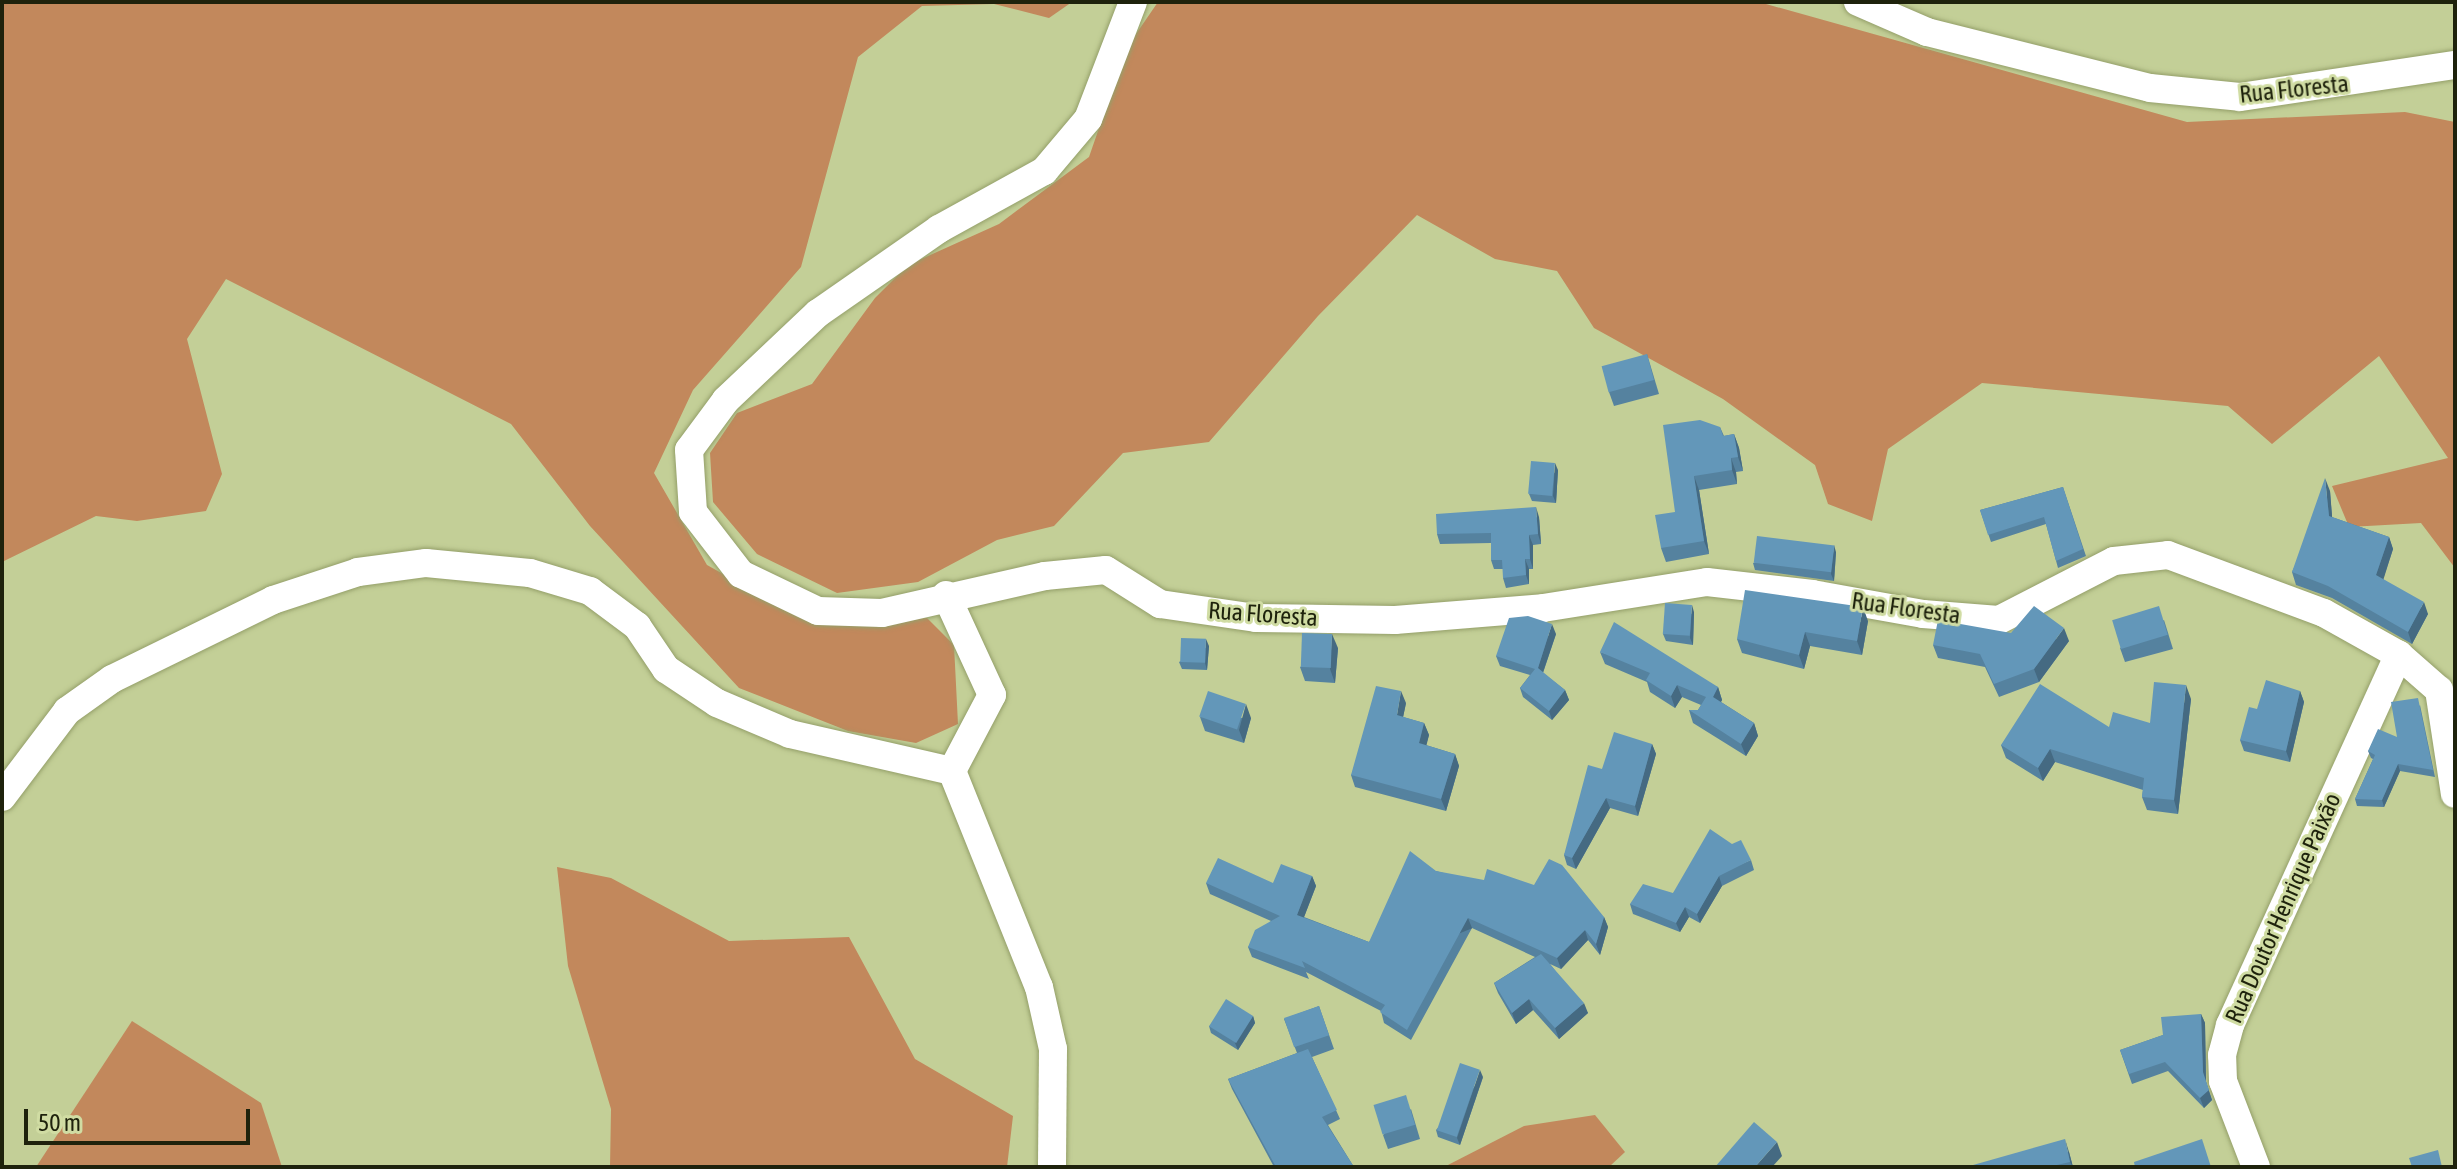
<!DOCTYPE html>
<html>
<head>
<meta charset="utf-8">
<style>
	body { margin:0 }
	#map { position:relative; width:2457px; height:1169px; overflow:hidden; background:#c3cf97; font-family:"Asap Condensed",sans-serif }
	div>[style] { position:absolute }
	.forest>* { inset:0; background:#c2885c }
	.roads { filter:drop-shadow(0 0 2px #949f69) drop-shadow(0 0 2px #949f69) }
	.minor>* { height:28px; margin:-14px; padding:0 14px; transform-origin:14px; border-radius:14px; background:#fff }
	.wall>* { inset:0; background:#55829f }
	.shaded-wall>* { inset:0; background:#456a82; transform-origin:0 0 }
	.building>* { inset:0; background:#6397b9; transform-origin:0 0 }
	span { translate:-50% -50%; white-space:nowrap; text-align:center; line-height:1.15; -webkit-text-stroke:6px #d0dca3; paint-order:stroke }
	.street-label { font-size:24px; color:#1e220c }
	.frame { position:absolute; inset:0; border:4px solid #1e220c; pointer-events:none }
	.scale { position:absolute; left:24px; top:1109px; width:226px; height:36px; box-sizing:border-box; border:4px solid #1e220c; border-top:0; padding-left:10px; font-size:24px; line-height:28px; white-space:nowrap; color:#1e220c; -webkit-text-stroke:6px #d0dca3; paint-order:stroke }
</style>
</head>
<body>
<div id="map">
	<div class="forest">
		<div style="clip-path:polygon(2px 2px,1072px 2px,1049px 18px,994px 4px,922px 6px,858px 57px,801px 267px,693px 390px,654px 473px,707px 565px,813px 624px,927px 618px,954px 645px,958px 724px,916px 743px,848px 731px,739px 688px,590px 526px,511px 424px,226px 279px,187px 339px,222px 474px,206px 511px,137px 521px,96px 516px,2px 562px)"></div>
		<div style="clip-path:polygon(1158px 2px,1759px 2px,2187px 122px,2405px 112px,2455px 122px,2455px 568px,2421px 523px,2349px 527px,2332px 486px,2448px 458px,2379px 356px,2272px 444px,2228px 406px,1982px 383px,1888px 449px,1872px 521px,1828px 504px,1815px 465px,1723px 399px,1594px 328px,1557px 271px,1495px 259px,1417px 215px,1318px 316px,1209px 442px,1123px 453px,1054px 526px,997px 540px,918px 582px,837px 593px,757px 554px,713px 502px,710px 453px,737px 413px,812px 384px,875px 298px,908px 265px,999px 224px,1089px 157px,1127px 47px)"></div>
		<div style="clip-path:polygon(557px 867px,611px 878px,729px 941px,849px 937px,915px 1059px,1013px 1116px,1007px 1167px,610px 1167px,611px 1109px,568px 966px)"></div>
		<div style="clip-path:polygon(132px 1021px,261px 1103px,282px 1167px,36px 1167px)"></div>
		<div style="clip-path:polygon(1595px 1115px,1625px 1152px,1609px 1167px,1444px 1167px,1524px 1126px)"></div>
	</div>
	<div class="roads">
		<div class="minor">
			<div style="left:1133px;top:2px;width:125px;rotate:111deg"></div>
			<div style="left:1088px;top:119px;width:68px;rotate:130.2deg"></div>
			<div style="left:1044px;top:171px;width:120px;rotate:151.1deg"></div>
			<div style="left:939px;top:229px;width:147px;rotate:145.2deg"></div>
			<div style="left:818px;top:313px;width:127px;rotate:136.6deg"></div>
			<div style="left:726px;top:400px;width:62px;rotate:126.5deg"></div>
			<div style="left:689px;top:450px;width:62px;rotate:86.3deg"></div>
			<div style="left:693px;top:512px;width:78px;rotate:52.3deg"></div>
			<div style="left:741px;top:574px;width:85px;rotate:25.7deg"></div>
			<div style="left:818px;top:611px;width:64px;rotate:1.8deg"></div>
			<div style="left:882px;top:613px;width:167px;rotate:-12.8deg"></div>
			<div style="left:1045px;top:576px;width:61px;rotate:-5.6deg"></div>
			<div style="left:1106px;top:570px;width:64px;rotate:32.2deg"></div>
			<div style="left:1160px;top:604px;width:97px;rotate:8.3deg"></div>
			<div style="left:1256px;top:618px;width:139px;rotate:0.8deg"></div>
			<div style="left:1395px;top:620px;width:148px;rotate:-4.6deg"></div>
			<div style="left:1543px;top:608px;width:166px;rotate:-9deg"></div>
			<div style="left:1707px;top:582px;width:106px;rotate:6.5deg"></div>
			<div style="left:1812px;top:594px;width:113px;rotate:10.2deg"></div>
			<div style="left:1923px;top:614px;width:76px;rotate:4.5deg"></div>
			<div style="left:1999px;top:620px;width:129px;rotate:-27.2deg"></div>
			<div style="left:2114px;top:561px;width:54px;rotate:-6.3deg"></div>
			<div style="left:2168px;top:555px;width:166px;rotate:20.4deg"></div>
			<div style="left:2324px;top:613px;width:86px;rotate:29.2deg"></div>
			<div style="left:2399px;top:655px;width:53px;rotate:41.2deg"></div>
			<div style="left:2439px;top:690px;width:105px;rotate:81.3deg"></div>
			<div style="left:1858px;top:2px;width:75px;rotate:23.5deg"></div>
			<div style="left:1927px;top:32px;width:230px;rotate:14.1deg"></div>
			<div style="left:2150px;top:88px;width:90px;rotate:5.7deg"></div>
			<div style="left:2240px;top:97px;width:217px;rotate:-8.5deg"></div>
			<div style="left:946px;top:595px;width:110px;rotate:65.3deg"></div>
			<div style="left:992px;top:695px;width:86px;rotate:117.8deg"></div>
			<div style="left:952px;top:771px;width:233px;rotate:68.1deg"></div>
			<div style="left:1039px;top:987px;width:64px;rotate:77.3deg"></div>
			<div style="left:1053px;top:1049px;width:118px;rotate:90.5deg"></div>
			<div style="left:2px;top:797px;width:108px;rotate:-52.9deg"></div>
			<div style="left:67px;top:711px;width:55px;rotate:-35.4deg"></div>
			<div style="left:112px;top:679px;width:179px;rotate:-26.1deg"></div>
			<div style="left:273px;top:600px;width:89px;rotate:-18.2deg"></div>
			<div style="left:358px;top:572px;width:69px;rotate:-7.5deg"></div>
			<div style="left:426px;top:563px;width:104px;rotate:5.5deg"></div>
			<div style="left:530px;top:573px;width:63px;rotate:16.7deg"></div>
			<div style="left:590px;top:591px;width:59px;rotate:36.7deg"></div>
			<div style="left:637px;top:626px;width:52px;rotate:56deg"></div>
			<div style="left:666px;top:669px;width:61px;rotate:33.7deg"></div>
			<div style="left:717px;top:703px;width:79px;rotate:23deg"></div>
			<div style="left:790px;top:734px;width:166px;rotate:12.9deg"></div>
			<div style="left:2256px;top:1167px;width:92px;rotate:-111deg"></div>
			<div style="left:2223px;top:1081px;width:26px;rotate:-92deg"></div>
			<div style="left:2222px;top:1055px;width:31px;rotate:-75deg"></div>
			<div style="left:2230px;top:1025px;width:407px;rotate:-65.5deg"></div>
		</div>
	</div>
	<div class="wall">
		<div style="clip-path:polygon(1647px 354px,1659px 394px,1614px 406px,1609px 392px)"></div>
		<div style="clip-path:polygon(1720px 427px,1724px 436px,1734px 434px,1739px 448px,1743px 471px,1736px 472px,1737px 484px,1699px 490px,1709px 554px,1666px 562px,1661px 548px,1675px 512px)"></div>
		<div style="clip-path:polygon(1558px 470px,1556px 503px,1532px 501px,1529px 494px)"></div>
		<div style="clip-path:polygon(2063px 487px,2086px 556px,2058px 568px,2046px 524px,1991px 542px,1980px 510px)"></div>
		<div style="clip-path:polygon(2330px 491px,2332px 517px,2389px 537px,2393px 549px,2383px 579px,2428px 614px,2412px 644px,2332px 598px,2296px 585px,2292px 572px)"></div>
		<div style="clip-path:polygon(1539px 517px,1541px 544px,1533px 545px,1533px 569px,1529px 569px,1529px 584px,1506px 588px,1503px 578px,1503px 569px,1494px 569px,1491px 560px,1491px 543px,1440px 544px,1437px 534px)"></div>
		<div style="clip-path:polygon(1836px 552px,1834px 581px,1755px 570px,1753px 563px)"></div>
		<div style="clip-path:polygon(1694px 612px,1693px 645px,1666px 641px,1663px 634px)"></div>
		<div style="clip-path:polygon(2164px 620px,2173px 649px,2125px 662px,2120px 648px)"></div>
		<div style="clip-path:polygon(1868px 621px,1862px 655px,1810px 646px,1804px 669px,1742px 653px,1737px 639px)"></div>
		<div style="clip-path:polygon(2011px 633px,2069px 641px,2039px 682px,1999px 697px,1985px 667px,1938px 658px,1933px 645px)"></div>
		<div style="clip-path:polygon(1556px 634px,1543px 673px,1565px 690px,1569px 700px,1552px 720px,1523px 697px,1520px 688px,1530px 675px,1500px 666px,1496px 656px)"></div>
		<div style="clip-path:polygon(1209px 646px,1207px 670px,1182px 669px,1179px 662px)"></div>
		<div style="clip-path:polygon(1338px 648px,1335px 683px,1305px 681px,1300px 667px)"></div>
		<div style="clip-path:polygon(1600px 652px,1718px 687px,1722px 700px,1721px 702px,1754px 723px,1758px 736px,1746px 756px,1693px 723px,1689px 710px,1698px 710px,1701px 705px,1682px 697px,1675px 708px,1650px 692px,1647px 682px,1605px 664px)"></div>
		<div style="clip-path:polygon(2300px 691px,2304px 702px,2290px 762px,2244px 751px,2240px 740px)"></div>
		<div style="clip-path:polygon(2191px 699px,2178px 814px,2147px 810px,2142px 797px,2143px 790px,2055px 762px,2043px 781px,2006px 758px,2001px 745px,2109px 727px,2150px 723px)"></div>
		<div style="clip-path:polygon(1406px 703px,1403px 717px,1424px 723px,1429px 735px,1426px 745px,1455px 754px,1459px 766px,1446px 811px,1355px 787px,1351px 775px)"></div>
		<div style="clip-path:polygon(2420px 705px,2435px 777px,2400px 771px,2384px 807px,2357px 806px,2355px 799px,2373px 759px,2371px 758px,2368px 751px,2397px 737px)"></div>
		<div style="clip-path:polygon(1200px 717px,1251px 718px,1244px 743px,1205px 731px)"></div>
		<div style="clip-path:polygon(1652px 744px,1656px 754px,1638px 816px,1610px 808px,1576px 869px,1567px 865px,1564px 855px,1602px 769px)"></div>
		<div style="clip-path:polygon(1751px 860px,1754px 870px,1722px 886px,1700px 923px,1689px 917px,1680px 932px,1633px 914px,1630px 904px,1673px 893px)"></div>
		<div style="clip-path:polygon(1436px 871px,1604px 917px,1608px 927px,1600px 955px,1588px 940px,1561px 969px,1550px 964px,1588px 1013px,1559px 1039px,1533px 1010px,1516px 1024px,1498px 993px,1494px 983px,1535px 957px,1472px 928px,1411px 1040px,1384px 1023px,1381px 1011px,1306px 972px,1309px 979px,1252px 957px,1248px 947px,1271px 921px,1210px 894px,1206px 883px,1273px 883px,1312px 876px,1316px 886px,1304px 917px,1369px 942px)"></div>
		<div style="clip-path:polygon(1319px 1006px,1334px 1049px,1312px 1057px,1340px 1119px,1328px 1125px,1354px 1167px,1274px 1167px,1232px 1089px,1228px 1079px,1297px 1053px,1284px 1019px)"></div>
		<div style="clip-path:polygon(2201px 1014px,2205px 1023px,2206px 1082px,2212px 1100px,2204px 1108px,2168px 1071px,2132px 1084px,2120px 1050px,2163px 1035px)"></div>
		<div style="clip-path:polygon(1253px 1016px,1255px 1023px,1238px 1050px,1211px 1033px,1209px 1026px)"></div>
		<div style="clip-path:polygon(1483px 1077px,1460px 1145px,1438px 1137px,1436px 1130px)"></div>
		<div style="clip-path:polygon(1411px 1109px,1420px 1139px,1388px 1149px,1383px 1135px)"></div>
		<div style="clip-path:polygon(2069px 1152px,2073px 1167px,1966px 1167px)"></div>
	</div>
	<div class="shaded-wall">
		<div style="clip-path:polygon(1734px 434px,1739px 448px,1743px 471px,1738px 457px)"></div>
		<div style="clip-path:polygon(1731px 458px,1736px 472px,1737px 484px,1732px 470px)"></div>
		<div style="clip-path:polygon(1555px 463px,1558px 470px,1556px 503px,1553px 496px)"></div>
		<div style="clip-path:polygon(1694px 476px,1699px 490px,1709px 554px,1704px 541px)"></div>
		<div style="clip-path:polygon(2325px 478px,2330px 491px,2333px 528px,2329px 516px)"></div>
		<div style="clip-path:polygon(1536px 507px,1539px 517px,1541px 544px,1538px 534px)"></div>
		<div style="clip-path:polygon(1529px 535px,1533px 545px,1533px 569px,1530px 559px)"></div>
		<div style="clip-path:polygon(2389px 537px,2393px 549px,2381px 587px,2376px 575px)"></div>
		<div style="clip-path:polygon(1834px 545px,1836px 552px,1834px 581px,1831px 574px)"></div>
		<div style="clip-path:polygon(1525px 559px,1529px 569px,1529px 584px,1526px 575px)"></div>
		<div style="clip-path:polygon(2424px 602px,2428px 614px,2412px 644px,2408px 632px)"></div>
		<div style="clip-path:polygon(1692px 605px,1694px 612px,1693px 645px,1690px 638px)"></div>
		<div style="clip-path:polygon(1863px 607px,1868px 621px,1862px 655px,1857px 641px)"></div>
		<div style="clip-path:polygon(1552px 624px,1556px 634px,1541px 678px,1538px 668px)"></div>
		<div style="clip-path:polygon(2064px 628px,2069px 641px,2039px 682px,2034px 669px)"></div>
		<div style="clip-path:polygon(1805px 632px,1810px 646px,1804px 669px,1799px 655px)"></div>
		<div style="clip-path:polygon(1332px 634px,1338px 648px,1335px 683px,1330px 669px)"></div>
		<div style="clip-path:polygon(1206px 639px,1209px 646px,1207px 670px,1205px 663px)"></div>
		<div style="clip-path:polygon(1677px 685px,1682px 697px,1675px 708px,1671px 696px)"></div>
		<div style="clip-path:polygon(2186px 685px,2191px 699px,2178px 814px,2174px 800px)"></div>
		<div style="clip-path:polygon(1718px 687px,1722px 700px,1717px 709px,1713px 697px)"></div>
		<div style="clip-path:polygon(1565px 690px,1569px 700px,1552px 720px,1549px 711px)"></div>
		<div style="clip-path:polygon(1401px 691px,1406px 703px,1401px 727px,1397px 715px)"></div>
		<div style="clip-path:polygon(2300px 691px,2304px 702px,2290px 762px,2286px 751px)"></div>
		<div style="clip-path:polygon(1246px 704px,1251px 718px,1244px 743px,1239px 730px)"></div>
		<div style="clip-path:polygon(1424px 723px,1429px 735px,1424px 755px,1419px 743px)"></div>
		<div style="clip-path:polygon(1754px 723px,1758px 736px,1746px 756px,1741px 744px)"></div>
		<div style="clip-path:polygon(1652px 744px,1656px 754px,1638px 816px,1635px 806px)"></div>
		<div style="clip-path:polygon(2050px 749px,2055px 762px,2043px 781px,2038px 768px)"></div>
		<div style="clip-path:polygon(1455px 754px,1459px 766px,1446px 811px,1441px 799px)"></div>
		<div style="clip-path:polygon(2398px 764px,2400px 771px,2384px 807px,2382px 800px)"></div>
		<div style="clip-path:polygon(1606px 798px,1610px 808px,1576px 869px,1572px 858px)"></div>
		<div style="clip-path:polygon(1312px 876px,1316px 886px,1301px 925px,1297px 915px)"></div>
		<div style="clip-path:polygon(1719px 876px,1722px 886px,1700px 923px,1697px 914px)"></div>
		<div style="clip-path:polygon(1685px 907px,1689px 917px,1680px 932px,1676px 923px)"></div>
		<div style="clip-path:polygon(1604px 917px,1608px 927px,1600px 955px,1596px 944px)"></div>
		<div style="left:1468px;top:918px;width:11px;height:128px;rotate:68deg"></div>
		<div style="clip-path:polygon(1585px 930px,1588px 940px,1561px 969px,1557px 958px)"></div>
		<div style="clip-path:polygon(1529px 999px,1533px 1010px,1516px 1024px,1512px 1013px)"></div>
		<div style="clip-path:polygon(1584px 1003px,1588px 1013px,1559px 1039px,1555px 1028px)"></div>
		<div style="clip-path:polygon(2201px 1014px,2205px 1023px,2206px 1082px,2212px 1100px,2204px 1108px,2200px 1098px,2203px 1072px)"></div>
		<div style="clip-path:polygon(1253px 1016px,1255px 1023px,1238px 1050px,1235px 1043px)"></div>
		<div style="clip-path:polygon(1480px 1070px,1483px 1077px,1460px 1145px,1457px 1138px)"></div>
		<div style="clip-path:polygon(2065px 1139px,2069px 1152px,2073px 1167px,2070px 1162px)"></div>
		<div style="clip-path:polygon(1777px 1142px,1782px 1156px,1772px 1167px,1755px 1167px)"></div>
	</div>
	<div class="building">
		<div style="left:1647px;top:354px;width:27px;height:47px;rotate:75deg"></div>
		<div style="clip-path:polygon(1700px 420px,1720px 427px,1723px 436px,1734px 434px,1738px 457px,1731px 458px,1732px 470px,1694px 476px,1704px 541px,1661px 548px,1655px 515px,1675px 512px,1663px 425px)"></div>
		<div style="left:1531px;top:461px;width:24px;height:33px;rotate:5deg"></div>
		<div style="clip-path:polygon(2325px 478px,2329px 516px,2389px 537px,2376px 575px,2424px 602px,2408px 632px,2328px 586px,2292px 572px)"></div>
		<div style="clip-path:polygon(2063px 487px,2083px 549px,2056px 561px,2044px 517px,1988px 535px,1980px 510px)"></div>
		<div style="clip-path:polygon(1536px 507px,1538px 534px,1529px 535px,1530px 559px,1525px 559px,1526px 575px,1503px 578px,1502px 560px,1491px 560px,1491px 533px,1437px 534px,1436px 514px)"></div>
		<div style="left:1757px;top:536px;width:78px;height:27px;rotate:7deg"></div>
		<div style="clip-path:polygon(1745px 590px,1863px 607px,1857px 641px,1805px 632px,1799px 655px,1737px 639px)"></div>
		<div style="left:1665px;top:603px;width:27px;height:31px;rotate:4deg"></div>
		<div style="clip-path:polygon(2034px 606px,2064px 628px,2034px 669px,1994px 684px,1980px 654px,1933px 645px,1938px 620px,2011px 633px)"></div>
		<div style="left:2159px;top:606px;width:30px;height:49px;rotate:73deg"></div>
		<div style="clip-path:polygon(1528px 616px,1552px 624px,1538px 668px,1565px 690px,1549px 711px,1520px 688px,1535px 669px,1496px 656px,1509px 618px)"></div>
		<div style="clip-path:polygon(1614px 622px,1718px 687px,1713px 697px,1754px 723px,1741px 744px,1689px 710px,1698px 710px,1706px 697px,1677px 685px,1671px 696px,1646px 680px,1650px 673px,1600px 652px)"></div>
		<div style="left:1302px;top:633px;width:30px;height:34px;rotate:2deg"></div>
		<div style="left:1181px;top:638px;width:25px;height:24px;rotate:2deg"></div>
		<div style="clip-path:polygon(2266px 680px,2300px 691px,2286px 751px,2240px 740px,2249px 707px,2257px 709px)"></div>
		<div style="clip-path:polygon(2154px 682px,2186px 685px,2174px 800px,2142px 797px,2144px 778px,2050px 749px,2038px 768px,2001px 745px,2040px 684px,2109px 727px,2113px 712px,2150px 723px)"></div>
		<div style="clip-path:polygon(1376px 686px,1401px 691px,1397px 715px,1424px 723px,1419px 743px,1455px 754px,1441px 799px,1351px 775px)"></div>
		<div style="left:1208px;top:691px;width:40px;height:27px;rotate:19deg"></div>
		<div style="clip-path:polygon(2418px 698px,2433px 770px,2398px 764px,2382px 800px,2355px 799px,2375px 755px,2368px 751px,2378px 729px,2397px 737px,2391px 702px)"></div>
		<div style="clip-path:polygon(1614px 732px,1652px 744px,1635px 806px,1606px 798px,1572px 858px,1564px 855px,1588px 765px,1602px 769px)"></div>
		<div style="clip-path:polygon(1710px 829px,1732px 844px,1741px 840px,1751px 860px,1719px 876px,1697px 914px,1685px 907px,1676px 923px,1630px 904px,1643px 884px,1673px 893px)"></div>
		<div style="clip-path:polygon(1410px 851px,1436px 871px,1484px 880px,1487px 869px,1534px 885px,1549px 859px,1562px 865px,1604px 917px,1596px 944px,1585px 930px,1557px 958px,1468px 918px,1407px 1030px,1380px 1012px,1385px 1005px,1302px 961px,1305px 968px,1248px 947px,1255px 930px,1280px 916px,1206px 883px,1218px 858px,1273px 883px,1281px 864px,1312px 876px,1297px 915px,1369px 942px)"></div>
		<div style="clip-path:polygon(1541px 954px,1584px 1003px,1555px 1028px,1529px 999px,1512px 1013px,1494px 983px)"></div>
		<div style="left:1226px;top:999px;width:32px;height:32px;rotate:32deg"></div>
		<div style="left:1319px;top:1006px;width:31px;height:37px;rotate:71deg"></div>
		<div style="clip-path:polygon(2201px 1014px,2203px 1072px,2209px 1090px,2200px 1098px,2165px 1062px,2129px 1074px,2120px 1050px,2163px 1035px,2161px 1017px)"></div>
		<div style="clip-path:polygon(1308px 1049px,1337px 1110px,1322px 1117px,1354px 1167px,1276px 1167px,1228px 1079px)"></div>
		<div style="left:1460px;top:1063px;width:21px;height:71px;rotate:19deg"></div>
		<div style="left:1406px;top:1095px;width:31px;height:34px;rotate:73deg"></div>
		<div style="clip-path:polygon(1754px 1122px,1777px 1142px,1755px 1167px,1715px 1167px)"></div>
		<div style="clip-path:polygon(2065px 1139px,2070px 1162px,2048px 1167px,1966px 1167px)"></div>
		<div style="clip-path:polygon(2202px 1139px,2211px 1167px,2135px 1167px,2134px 1162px)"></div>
		<div style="clip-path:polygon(2438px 1150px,2442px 1167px,2412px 1167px,2409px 1158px)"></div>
	</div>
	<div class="street-label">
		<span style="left:2294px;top:89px;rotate:-6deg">Rua Floresta</span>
		<span style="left:1906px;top:608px;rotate:8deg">Rua Floresta</span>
		<span style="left:1263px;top:614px;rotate:4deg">Rua Floresta</span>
		<span style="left:2283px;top:908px;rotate:-66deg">Rua Doutor Henrique Paixão</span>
	</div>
	<div class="frame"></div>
	<div class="scale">50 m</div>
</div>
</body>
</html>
